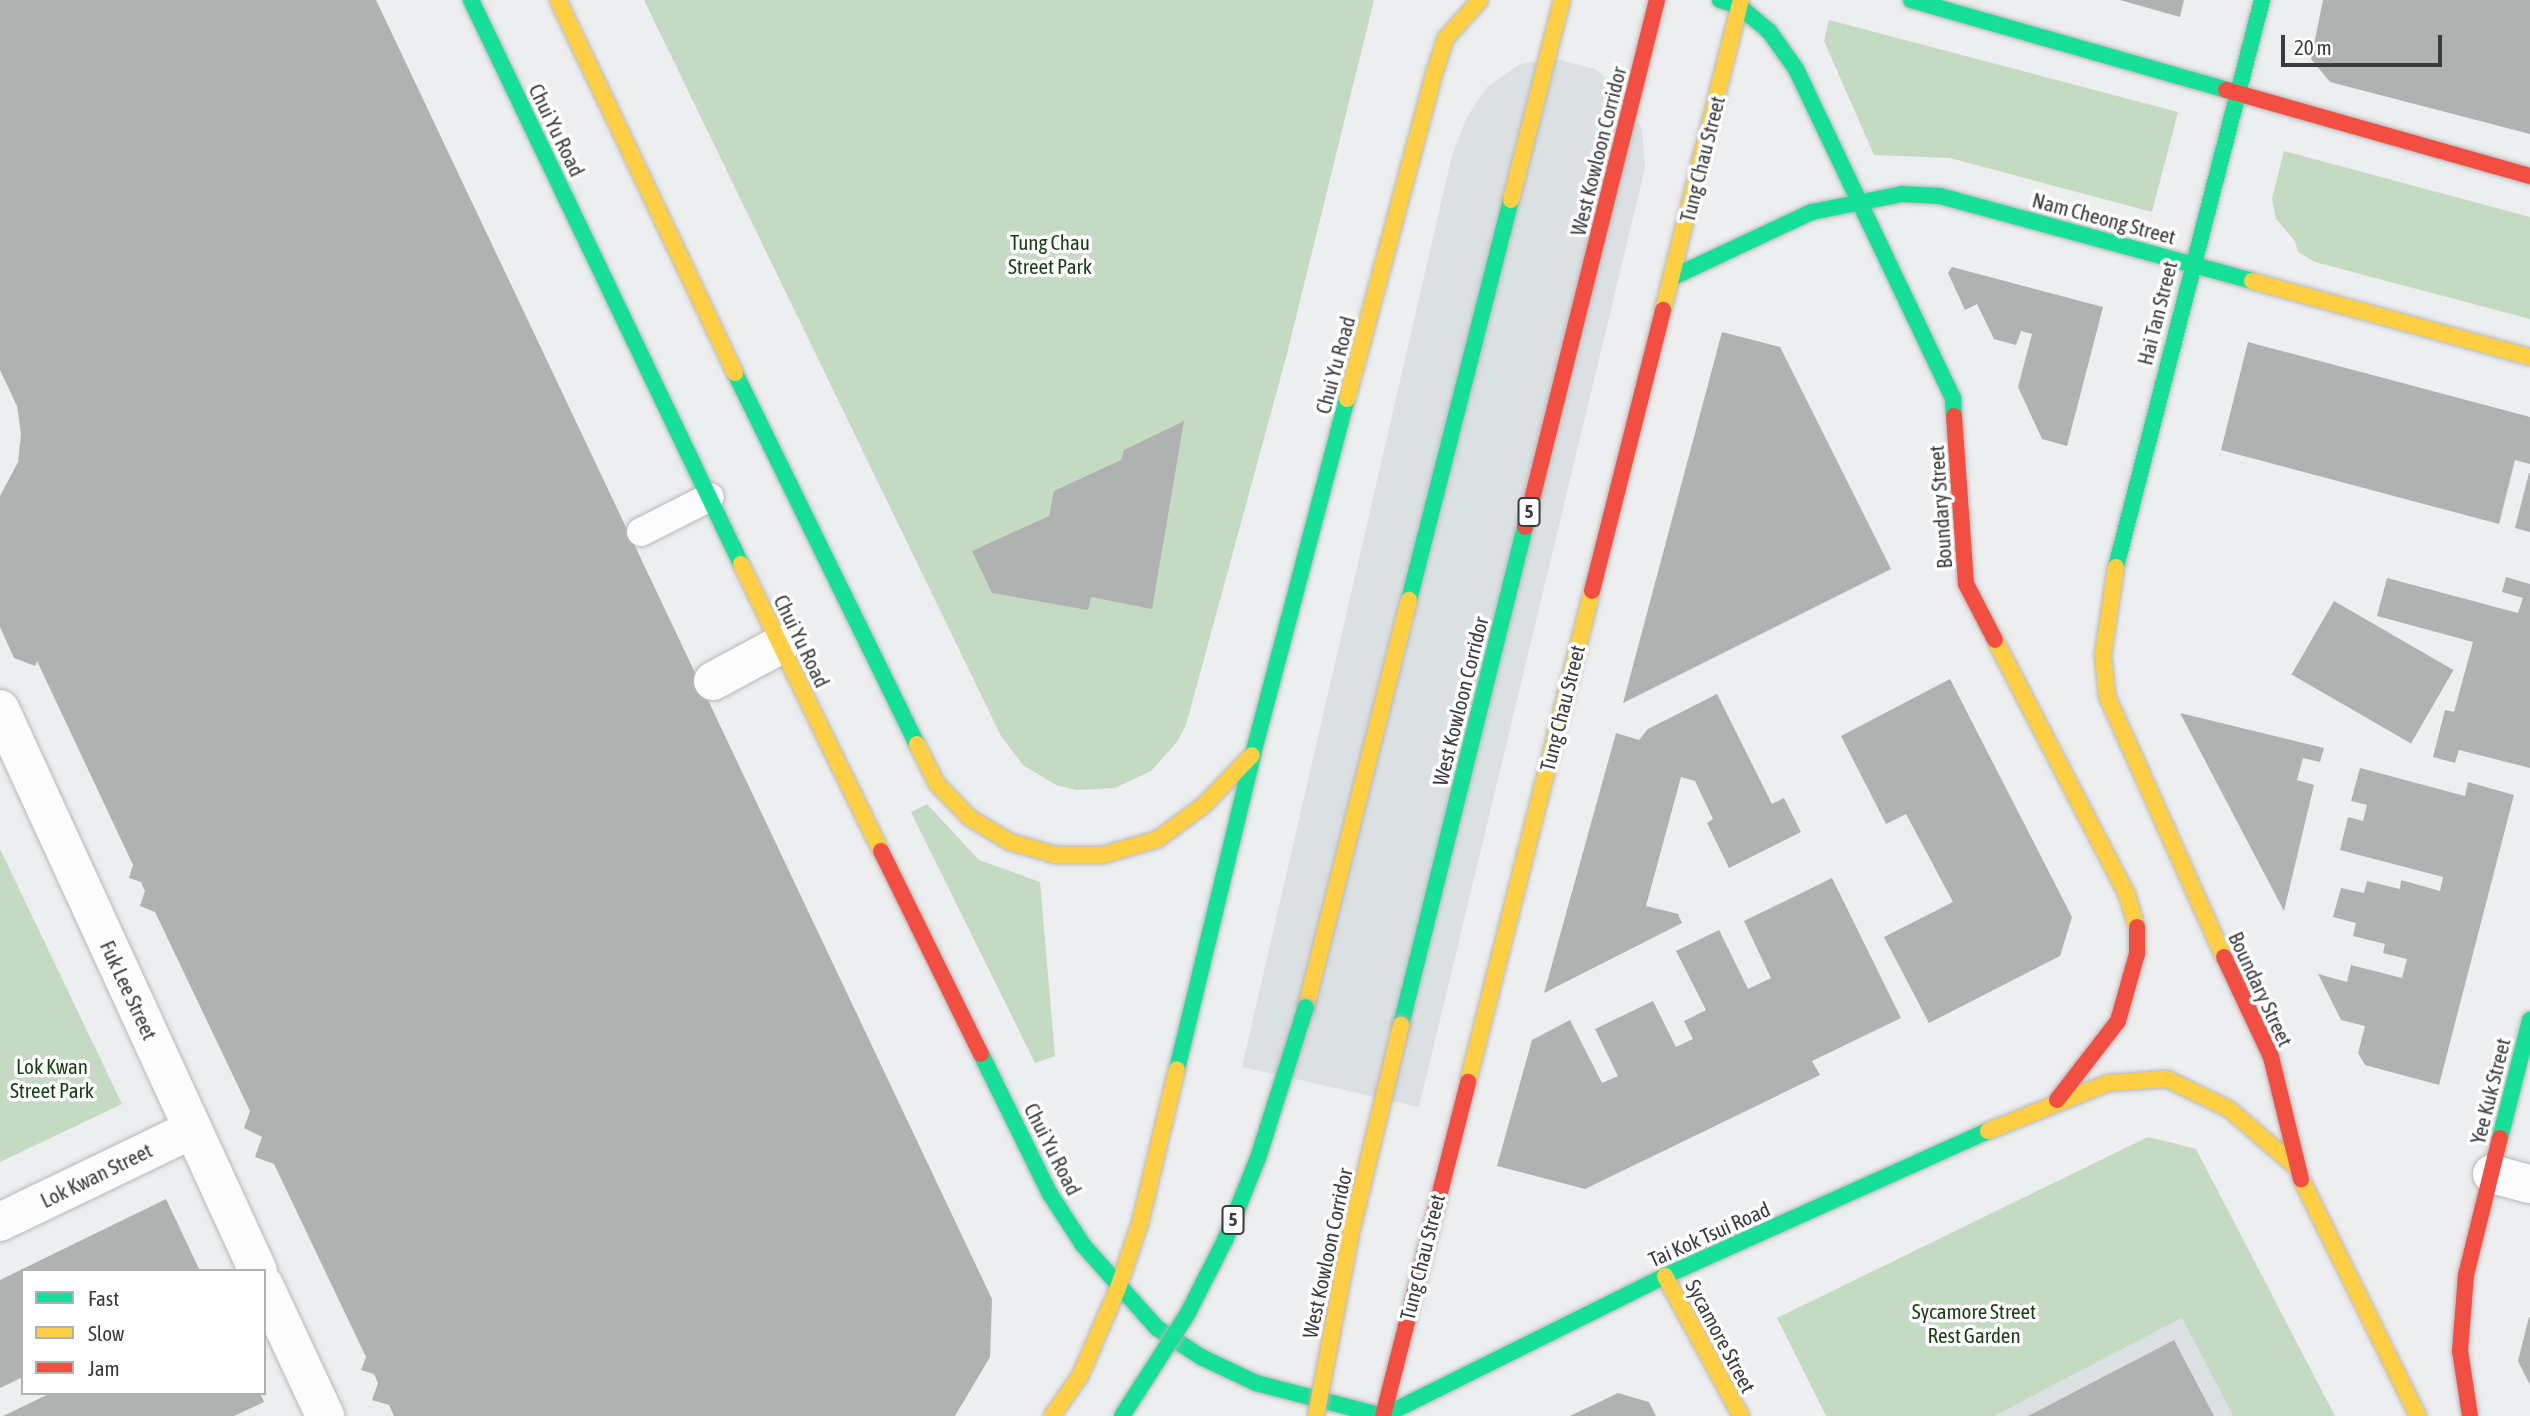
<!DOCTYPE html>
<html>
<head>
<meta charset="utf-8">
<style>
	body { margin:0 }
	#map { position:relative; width:2530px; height:1416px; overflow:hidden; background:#edeeef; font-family:"Asap Condensed",sans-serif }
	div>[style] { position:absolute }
	.built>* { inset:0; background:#dbe0e3 }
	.green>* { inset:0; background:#c5dac2 }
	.building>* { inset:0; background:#b0b1b1; transform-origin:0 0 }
	.roads { filter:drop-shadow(0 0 2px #b6b7b8) drop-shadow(0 0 2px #b6b7b8) }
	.lane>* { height:28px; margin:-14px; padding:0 14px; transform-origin:14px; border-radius:14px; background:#fcfcfd }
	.street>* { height:38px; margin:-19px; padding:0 19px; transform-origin:19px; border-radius:19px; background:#fcfcfd }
	.fast>* { height:16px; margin:-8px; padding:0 8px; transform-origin:8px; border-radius:8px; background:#16e098 }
	.slow>* { height:16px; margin:-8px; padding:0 8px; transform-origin:8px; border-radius:8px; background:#ffcf43 }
	.jam>* { height:16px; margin:-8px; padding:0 8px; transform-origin:8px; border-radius:8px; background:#f24e42 }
	.bridges { filter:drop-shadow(0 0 2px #bab2b1) drop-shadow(0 0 2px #bab2b1) }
	.fast-bridge>* { height:16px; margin:-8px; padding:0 8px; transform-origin:8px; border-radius:8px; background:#16e098 }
	.slow-bridge>* { height:16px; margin:-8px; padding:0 8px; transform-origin:8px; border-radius:8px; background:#ffcf43 }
	span { translate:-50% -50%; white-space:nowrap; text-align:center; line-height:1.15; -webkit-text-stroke:7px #fff; paint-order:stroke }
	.shield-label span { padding:2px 5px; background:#fff; border:2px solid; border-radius:5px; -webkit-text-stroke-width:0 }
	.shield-label { font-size:19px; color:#3a3b3c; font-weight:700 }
	.street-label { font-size:21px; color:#3a3b3c }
	.park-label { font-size:21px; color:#153f10 }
	.legend { position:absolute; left:21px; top:1269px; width:245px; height:126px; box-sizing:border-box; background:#fff; border:2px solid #b0b1b1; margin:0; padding:9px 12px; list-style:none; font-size:21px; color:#3a3b3c }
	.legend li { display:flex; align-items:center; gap:14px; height:35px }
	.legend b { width:35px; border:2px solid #b0b1b1 }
	.scale { position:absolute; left:2281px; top:35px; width:161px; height:32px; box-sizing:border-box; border:4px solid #3a3b3c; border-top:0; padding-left:9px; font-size:21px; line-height:24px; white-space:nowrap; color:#3a3b3c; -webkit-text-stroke:5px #fff; paint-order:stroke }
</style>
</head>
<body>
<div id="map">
	<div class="built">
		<div style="clip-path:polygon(1556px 59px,1595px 69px,1624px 93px,1642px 129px,1645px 168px,1419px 1107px,1242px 1067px,1452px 155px,1467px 117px,1487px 87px,1520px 64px)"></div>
		<div style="clip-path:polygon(2182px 1318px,2233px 1416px,1994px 1416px)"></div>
	</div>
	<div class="green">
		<div style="clip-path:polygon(644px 0,1374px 0,1288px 350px,1186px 725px,1177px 742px,1151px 771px,1115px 788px,1076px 790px,1056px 785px,1023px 765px,1001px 736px)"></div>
		<div style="clip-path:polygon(1829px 20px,2178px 112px,2152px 212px,1950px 158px,1874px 155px,1824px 41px)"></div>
		<div style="clip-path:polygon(2284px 151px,2530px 217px,2530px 319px,2315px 262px,2298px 252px,2295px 241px,2276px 219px,2272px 199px)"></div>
		<div style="clip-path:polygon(927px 804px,979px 860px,1040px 882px,1055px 1056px,1035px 1063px,911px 812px)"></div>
		<div style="clip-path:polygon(0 849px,122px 1104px,0 1162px)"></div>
		<div style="clip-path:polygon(2148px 1137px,2196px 1149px,2335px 1416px,2233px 1416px,2182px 1318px,1994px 1416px,1826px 1416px,1777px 1318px)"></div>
	</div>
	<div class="building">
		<div style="clip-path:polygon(0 0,376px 0,992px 1299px,990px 1357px,955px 1416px,394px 1416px,389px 1405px,372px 1400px,378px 1383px,374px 1374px,361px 1370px,366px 1357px,274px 1164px,255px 1157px,262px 1137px,244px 1128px,250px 1111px,155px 912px,140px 906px,145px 891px,141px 882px,129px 878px,133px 865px,37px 661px,35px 666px,14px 658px,0 627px,0 496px,18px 462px,21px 434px,17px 406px,0 370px)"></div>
		<div style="clip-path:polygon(2120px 0,2184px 0,2180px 17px)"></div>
		<div style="clip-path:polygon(2323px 0,2530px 0,2530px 134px,2330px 82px,2311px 59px)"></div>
		<div style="clip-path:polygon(1952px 267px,2103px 307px,2067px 446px,2042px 439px,2018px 387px,2032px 334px,2021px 331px,2016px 345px,1994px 339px,1977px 304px,1965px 310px,1948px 273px)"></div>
		<div style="clip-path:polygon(1722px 332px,1780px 347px,1891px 569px,1623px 703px)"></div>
		<div style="clip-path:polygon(2248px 342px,2530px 417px,2530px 464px,2515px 460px,2499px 524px,2221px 450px)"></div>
		<div style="clip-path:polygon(1184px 421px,1152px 609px,1091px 597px,1088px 610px,992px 593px,972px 551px,1049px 516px,1054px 491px,1121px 460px,1124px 450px)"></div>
		<div style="clip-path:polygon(2529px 473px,2530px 473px,2530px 532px,2515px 528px)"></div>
		<div style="clip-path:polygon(2506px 577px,2530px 584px,2530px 768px,2459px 750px,2455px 763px,2433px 757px,2445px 710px,2454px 712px,2473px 642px,2377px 616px,2387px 578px,2518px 613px,2523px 598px,2502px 592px)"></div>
		<div style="left:2334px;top:601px;width:138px;height:85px;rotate:30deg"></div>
		<div style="clip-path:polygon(1950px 679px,2072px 917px,2060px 956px,1929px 1023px,1884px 937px,1953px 902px,1906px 814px,1886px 824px,1841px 736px)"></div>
		<div style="clip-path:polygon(1717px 694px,1772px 804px,1784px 798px,1801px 832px,1729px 868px,1707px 823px,1713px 819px,1695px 781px,1681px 777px,1646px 906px,1678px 914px,1682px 923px,1544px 993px,1616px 733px,1639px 740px,1648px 729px)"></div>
		<div style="clip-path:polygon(2180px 713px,2324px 748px,2320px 762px,2303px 758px,2297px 780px,2314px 785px,2284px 911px)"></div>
		<div style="clip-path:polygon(2360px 768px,2465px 796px,2468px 782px,2514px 795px,2439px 1085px,2365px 1065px,2358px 1053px,2365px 1026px,2341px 1020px,2318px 974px,2347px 982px,2351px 965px,2402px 978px,2407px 959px,2383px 953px,2385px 944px,2353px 936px,2356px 923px,2333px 917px,2341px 888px,2364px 893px,2367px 881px,2400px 889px,2401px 880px,2440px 891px,2443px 877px,2340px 850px,2348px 817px,2363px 821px,2367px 805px,2351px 801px)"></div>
		<div style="clip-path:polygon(1832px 878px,1901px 1018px,1812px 1061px,1820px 1075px,1585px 1189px,1497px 1166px,1532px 1040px,1570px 1020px,1602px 1083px,1618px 1076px,1595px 1029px,1653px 1001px,1676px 1047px,1693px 1039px,1684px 1021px,1706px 1010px,1676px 951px,1719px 930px,1748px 989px,1771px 978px,1744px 921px)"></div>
		<div style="clip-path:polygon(166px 1199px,200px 1271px,23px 1271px,23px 1377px,0 1388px,0 1280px)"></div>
		<div style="clip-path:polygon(2529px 1317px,2530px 1317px,2530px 1385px,2518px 1361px)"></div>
		<div style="clip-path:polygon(2174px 1340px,2214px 1416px,2028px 1416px)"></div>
		<div style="clip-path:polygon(51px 1393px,260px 1393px,264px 1402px,234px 1416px,3px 1416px)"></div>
		<div style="clip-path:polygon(1618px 1393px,1649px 1402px,1656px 1416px,1570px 1416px)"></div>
	</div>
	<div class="roads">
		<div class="lane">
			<div style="left:641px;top:532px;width:77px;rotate:-26.9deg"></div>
		</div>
		<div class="street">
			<div style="left:713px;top:681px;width:76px;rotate:-28.2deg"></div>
			<div style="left:0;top:709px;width:618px;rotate:65.34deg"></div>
			<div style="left:2492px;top:1174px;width:39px;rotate:15deg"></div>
			<div style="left:0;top:1222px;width:214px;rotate:-25.7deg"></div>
			<div style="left:264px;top:1285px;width:145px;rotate:65deg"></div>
		</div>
		<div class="fast">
			<div style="left:471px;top:0;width:625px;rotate:64.42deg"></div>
			<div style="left:1720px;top:0;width:20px;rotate:18deg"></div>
			<div style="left:1739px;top:6px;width:39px;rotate:40deg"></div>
			<div style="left:1769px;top:31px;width:47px;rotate:54.6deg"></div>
			<div style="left:1796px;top:69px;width:365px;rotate:64.5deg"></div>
			<div style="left:1953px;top:398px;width:18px;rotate:87deg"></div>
			<div style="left:1911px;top:0;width:328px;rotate:15.9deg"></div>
			<div style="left:1673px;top:277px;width:153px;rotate:-25.1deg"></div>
			<div style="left:1812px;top:212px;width:92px;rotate:-11.3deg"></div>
			<div style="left:1902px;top:194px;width:38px;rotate:3deg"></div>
			<div style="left:1940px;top:196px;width:323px;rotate:15.2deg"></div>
			<div style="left:735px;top:373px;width:413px;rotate:63.9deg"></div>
			<div style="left:2116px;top:567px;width:585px;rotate:-75.56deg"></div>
			<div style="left:1409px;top:600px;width:413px;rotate:-75.7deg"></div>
			<div style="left:1401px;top:1025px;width:513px;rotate:-76.02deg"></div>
			<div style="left:981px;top:1054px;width:156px;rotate:63.8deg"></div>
			<div style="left:1050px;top:1194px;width:61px;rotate:57.1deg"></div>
			<div style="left:1083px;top:1245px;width:111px;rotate:48.3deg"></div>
			<div style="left:1157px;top:1328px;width:53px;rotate:33.4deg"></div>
			<div style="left:1201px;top:1357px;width:61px;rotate:25.3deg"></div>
			<div style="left:1256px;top:1383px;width:131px;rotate:14.6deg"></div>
			<div style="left:1177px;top:1069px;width:324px;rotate:-76.4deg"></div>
			<div style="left:1253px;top:754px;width:367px;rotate:-75.2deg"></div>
			<div style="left:2500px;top:1138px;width:122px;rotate:-75.7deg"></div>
			<div style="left:1383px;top:1416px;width:315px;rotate:-26.4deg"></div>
			<div style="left:1665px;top:1276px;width:354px;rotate:-24.2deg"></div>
		</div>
		<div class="slow">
			<div style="left:558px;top:0;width:413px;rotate:64.6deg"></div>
			<div style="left:1511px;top:200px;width:206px;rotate:-75.7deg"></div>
			<div style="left:2252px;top:281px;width:288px;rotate:15.3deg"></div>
			<div style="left:1663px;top:310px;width:320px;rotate:-75.9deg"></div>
			<div style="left:1347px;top:399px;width:340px;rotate:-75deg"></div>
			<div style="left:1435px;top:71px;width:35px;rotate:-72deg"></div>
			<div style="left:1446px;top:38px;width:51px;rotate:-48.2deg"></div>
			<div style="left:741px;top:564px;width:319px;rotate:64deg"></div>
			<div style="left:2116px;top:567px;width:89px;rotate:98.4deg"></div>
			<div style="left:2103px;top:655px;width:41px;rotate:84.4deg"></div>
			<div style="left:2107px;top:696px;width:286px;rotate:65.9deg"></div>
			<div style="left:1995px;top:640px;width:287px;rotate:62.6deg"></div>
			<div style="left:2127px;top:895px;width:34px;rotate:73deg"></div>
			<div style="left:917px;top:744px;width:45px;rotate:63.4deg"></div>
			<div style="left:937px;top:784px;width:47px;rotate:45.9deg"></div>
			<div style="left:970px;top:818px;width:47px;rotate:31deg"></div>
			<div style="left:1010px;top:842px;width:48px;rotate:15.8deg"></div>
			<div style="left:1056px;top:855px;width:47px"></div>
			<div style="left:1103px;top:855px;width:57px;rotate:-16.2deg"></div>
			<div style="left:1158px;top:839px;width:57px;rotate:-36.5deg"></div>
			<div style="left:1204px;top:805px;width:69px;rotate:-46.2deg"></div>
			<div style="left:1306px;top:1007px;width:420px;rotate:-75.8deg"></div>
			<div style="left:1468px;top:1082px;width:506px;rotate:-75.83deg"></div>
			<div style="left:1988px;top:1131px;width:129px;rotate:-21.8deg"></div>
			<div style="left:2108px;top:1083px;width:59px;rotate:-3.9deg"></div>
			<div style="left:2167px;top:1079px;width:69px;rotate:25.8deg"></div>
			<div style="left:2229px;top:1109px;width:86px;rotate:40.7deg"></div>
			<div style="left:2301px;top:1179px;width:264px;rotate:63.7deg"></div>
			<div style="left:1665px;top:1276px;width:159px;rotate:61.5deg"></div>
			<div style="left:1052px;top:1416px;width:49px;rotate:-55deg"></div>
			<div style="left:1080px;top:1376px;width:96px;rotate:-66.6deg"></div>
			<div style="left:1118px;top:1288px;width:69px;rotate:-71.3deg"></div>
			<div style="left:1140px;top:1223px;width:158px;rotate:-76.5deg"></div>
		</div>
		<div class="jam">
			<div style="left:2226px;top:90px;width:316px;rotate:15.8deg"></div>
			<div style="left:1954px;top:416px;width:168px;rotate:85.9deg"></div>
			<div style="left:1966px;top:584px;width:63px;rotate:62.6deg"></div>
			<div style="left:1525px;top:527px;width:543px;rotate:-75.94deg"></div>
			<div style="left:1592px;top:591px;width:290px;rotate:-75.8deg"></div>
			<div style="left:881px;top:851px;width:226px;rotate:63.8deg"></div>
			<div style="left:2224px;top:957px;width:110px;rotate:64.8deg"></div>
			<div style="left:2271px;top:1057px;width:126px;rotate:76.2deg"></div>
			<div style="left:2057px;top:1100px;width:100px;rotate:-52.3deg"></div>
			<div style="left:2118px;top:1021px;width:70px;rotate:-74.2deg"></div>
			<div style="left:2137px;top:954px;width:27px;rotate:-90deg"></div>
			<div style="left:1383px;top:1416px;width:345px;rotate:-75.7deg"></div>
			<div style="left:2470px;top:1416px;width:66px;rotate:-98.7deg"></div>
			<div style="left:2460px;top:1351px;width:76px;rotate:-85.5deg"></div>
			<div style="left:2466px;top:1275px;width:141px;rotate:-76.1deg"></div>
		</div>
	</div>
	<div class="bridges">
		<div class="fast-bridge">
			<div style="left:1122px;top:1416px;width:122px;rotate:-57.3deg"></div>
			<div style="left:1188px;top:1313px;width:82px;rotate:-63.1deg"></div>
			<div style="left:1225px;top:1240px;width:88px;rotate:-68.1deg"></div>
			<div style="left:1258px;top:1158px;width:158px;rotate:-72.4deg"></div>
		</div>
		<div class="slow-bridge">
			<div style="left:1316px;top:1416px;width:191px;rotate:-79.2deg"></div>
			<div style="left:1352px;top:1228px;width:209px;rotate:-76.4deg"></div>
		</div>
	</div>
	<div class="shield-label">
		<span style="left:1529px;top:512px">5</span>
		<span style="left:1233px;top:1220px">5</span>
	</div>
	<div class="street-label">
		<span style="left:557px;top:130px;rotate:64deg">Chui Yu Road</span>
		<span style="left:1598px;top:151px;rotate:-76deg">West Kowloon Corridor</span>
		<span style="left:1702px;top:159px;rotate:-76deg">Tung Chau Street</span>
		<span style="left:2104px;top:218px;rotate:15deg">Nam Cheong Street</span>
		<span style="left:2157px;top:313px;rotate:-76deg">Hai Tan Street</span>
		<span style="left:1335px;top:365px;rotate:-75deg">Chui Yu Road</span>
		<span style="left:1940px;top:507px;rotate:-94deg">Boundary Street</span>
		<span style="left:802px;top:641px;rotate:64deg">Chui Yu Road</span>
		<span style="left:1460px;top:701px;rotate:-76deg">West Kowloon Corridor</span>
		<span style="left:1562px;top:708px;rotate:-76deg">Tung Chau Street</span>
		<span style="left:2261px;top:989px;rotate:65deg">Boundary Street</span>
		<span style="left:129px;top:990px;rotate:65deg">Fuk Lee Street</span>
		<span style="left:2490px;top:1091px;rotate:-76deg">Yee Kuk Street</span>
		<span style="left:1053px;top:1149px;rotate:63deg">Chui Yu Road</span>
		<span style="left:96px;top:1175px;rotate:-26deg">Lok Kwan Street</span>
		<span style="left:1709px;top:1234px;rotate:-24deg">Tai Kok Tsui Road</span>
		<span style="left:1327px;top:1253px;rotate:-78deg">West Kowloon Corridor</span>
		<span style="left:1422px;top:1257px;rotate:-76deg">Tung Chau Street</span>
		<span style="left:1721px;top:1336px;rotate:62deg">Sycamore Street</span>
	</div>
	<div class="park-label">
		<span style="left:1050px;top:254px">Tung Chau<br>Street Park</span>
		<span style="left:52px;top:1078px">Lok Kwan<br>Street Park</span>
		<span style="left:1974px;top:1323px">Sycamore Street<br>Rest Garden</span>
	</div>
	<ul class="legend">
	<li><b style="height:9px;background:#16e098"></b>Fast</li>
	<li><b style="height:9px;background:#ffcf43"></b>Slow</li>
	<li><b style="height:9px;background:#f24e42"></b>Jam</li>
	</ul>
	<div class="scale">20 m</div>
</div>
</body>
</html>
